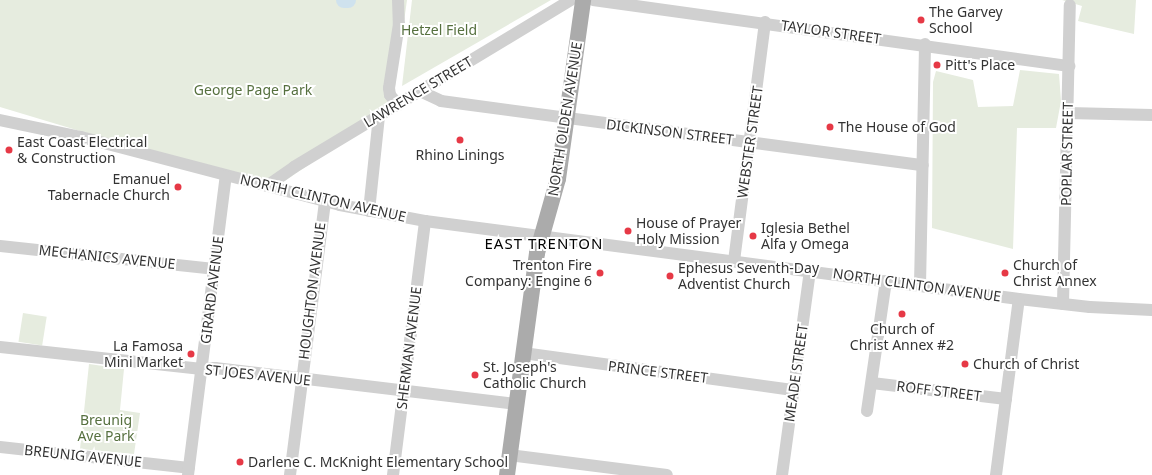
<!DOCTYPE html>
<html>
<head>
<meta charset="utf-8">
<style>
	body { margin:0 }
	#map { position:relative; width:1152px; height:475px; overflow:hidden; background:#fff; font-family:"Noto Sans",sans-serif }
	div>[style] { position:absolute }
	.green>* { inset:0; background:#e6ecdf; transform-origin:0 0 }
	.river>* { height:16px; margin:-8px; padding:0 8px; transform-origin:8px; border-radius:8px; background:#cfe2ee }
	.minor>* { height:12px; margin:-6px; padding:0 6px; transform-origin:6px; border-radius:6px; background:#d0d0d0 }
	.major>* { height:16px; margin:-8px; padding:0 8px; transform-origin:8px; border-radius:8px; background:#ababab }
	.dots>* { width:11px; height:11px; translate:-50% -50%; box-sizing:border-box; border:2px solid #fff; border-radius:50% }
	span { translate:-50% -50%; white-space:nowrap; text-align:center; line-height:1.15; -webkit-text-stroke:4px #fff; paint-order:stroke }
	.poi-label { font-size:14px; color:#333 }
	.left { translate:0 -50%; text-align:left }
	.right { translate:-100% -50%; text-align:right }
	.park-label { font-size:14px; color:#56703f }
	.street-label { font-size:14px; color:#333 }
	.neighbourhood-label { font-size:15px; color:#000; letter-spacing:1px }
</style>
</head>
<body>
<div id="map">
	<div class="green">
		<div style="clip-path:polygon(0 0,407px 0,392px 108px,273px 189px,0 107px)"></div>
		<div style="clip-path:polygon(412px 0,551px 0,402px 86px)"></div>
		<div style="clip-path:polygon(1062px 0,1136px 0,1134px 34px,1078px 21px,1082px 6px)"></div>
		<div style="clip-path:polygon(1020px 70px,1059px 74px,1061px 101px,1056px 128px,1017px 128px,1013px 249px,932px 228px,933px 82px,936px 71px,973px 80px,978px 107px,1013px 106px)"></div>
		<div style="left:23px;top:313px;width:24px;height:29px;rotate:9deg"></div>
		<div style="clip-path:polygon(89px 364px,124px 369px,120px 410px,140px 413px,134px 454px,80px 449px)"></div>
	</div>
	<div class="river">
		<div style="left:344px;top:0;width:4px"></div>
	</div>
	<div class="minor">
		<div style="left:398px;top:0;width:24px;rotate:88deg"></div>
		<div style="left:399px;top:24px;width:65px;rotate:98.9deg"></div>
		<div style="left:389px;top:88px;width:7px;rotate:82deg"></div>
		<div style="left:390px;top:95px;width:13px;rotate:51deg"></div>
		<div style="left:593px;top:0;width:481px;rotate:7.9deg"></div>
		<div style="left:420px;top:91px;width:23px;rotate:25deg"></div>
		<div style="left:441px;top:101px;width:486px;rotate:7.6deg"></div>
		<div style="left:1068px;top:113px;width:84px;rotate:1.4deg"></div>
		<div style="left:0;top:120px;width:83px;rotate:11.9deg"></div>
		<div style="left:81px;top:137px;width:268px;rotate:14.7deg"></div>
		<div style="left:340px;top:205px;width:86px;rotate:10.7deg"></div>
		<div style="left:425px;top:221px;width:599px;rotate:7.48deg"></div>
		<div style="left:1019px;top:299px;width:71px;rotate:6.4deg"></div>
		<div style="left:1090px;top:307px;width:62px;rotate:2.8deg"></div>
		<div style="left:267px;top:186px;width:33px;rotate:-35deg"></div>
		<div style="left:294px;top:167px;width:323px;rotate:-31.1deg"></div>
		<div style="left:369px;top:211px;width:96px;rotate:-84deg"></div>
		<div style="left:0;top:246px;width:215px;rotate:6.1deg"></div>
		<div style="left:734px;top:261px;width:241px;rotate:-82.6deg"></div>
		<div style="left:920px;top:285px;width:241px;rotate:-88.8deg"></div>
		<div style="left:1063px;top:304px;width:299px;rotate:-88.7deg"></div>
		<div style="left:0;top:347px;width:203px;rotate:6.2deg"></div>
		<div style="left:202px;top:369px;width:13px;rotate:-4deg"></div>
		<div style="left:215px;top:368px;width:303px;rotate:6.8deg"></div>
		<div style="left:523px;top:353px;width:274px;rotate:7.8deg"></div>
		<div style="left:872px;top:383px;width:135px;rotate:6.8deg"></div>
		<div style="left:867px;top:411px;width:131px;rotate:-81.7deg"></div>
		<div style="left:0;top:447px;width:190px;rotate:6.3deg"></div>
		<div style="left:509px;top:455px;width:159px;rotate:7.2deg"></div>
		<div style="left:188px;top:475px;width:301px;rotate:-82.8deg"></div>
		<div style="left:290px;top:475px;width:276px;rotate:-82.7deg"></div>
		<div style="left:393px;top:475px;width:256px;rotate:-82.8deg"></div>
		<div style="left:782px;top:475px;width:206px;rotate:-82.2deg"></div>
		<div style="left:996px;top:475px;width:177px;rotate:-82.6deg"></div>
	</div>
	<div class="major">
		<div style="left:507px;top:475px;width:224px;rotate:-82.3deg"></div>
		<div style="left:537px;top:253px;width:77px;rotate:-74.2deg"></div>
		<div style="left:558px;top:179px;width:181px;rotate:-82deg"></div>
	</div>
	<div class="dots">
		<div style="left:921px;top:20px;background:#e63946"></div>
		<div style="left:937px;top:65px;background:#e63946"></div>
		<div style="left:830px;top:127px;background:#e63946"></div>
		<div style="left:460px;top:140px;background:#e63946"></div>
		<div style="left:9px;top:150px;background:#e63946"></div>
		<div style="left:178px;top:187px;background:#e63946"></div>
		<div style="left:628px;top:231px;background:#e63946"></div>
		<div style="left:753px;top:236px;background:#e63946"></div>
		<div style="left:600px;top:273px;background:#e63946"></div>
		<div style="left:1005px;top:273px;background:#e63946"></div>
		<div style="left:670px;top:276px;background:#e63946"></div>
		<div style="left:902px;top:314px;background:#e63946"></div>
		<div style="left:191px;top:354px;background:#e63946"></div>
		<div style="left:965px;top:364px;background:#e63946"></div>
		<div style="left:475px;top:375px;background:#e63946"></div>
		<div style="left:240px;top:462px;background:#e63946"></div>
	</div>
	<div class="poi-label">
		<span class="left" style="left:929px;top:20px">The Garvey<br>School</span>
		<span class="left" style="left:945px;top:65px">Pitt's Place</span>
		<span class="left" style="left:838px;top:127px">The House of God</span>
		<span class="left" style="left:17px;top:150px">East Coast Electrical<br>&amp; Construction</span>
		<span style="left:460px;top:155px">Rhino Linings</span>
		<span class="right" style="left:170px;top:187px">Emanuel<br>Tabernacle Church</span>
		<span class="left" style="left:636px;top:231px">House of Prayer<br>Holy Mission</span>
		<span class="left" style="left:761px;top:236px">Iglesia Bethel<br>Alfa y Omega</span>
		<span class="right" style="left:592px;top:273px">Trenton Fire<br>Company: Engine 6</span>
		<span class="left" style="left:1013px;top:273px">Church of<br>Christ Annex</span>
		<span class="left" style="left:678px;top:276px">Ephesus Seventh-Day<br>Adventist Church</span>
		<span style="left:902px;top:337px">Church of<br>Christ Annex #2</span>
		<span class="right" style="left:183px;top:354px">La Famosa<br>Mini Market</span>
		<span class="left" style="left:973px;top:364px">Church of Christ</span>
		<span class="left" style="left:483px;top:375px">St. Joseph's<br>Catholic Church</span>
		<span class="left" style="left:248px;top:462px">Darlene C. McKnight Elementary School</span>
	</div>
	<div class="park-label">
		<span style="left:439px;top:30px">Hetzel Field</span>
		<span style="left:253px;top:90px">George Page Park</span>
		<span style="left:106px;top:428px">Breunig<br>Ave Park</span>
	</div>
	<div class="street-label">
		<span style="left:831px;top:32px;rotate:8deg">TAYLOR STREET</span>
		<span style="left:418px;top:92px;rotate:-31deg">LAWRENCE STREET</span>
		<span style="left:565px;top:119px;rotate:-81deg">NORTH OLDEN AVENUE</span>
		<span style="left:670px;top:132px;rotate:7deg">DICKINSON STREET</span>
		<span style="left:750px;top:142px;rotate:-82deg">WEBSTER STREET</span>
		<span style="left:1067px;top:154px;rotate:-89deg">POPLAR STREET</span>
		<span style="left:323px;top:198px;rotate:13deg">NORTH CLINTON AVENUE</span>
		<span style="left:107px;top:257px;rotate:6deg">MECHANICS AVENUE</span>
		<span style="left:917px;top:285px;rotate:8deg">NORTH CLINTON AVENUE</span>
		<span style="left:212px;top:290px;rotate:-83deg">GIRARD AVENUE</span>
		<span style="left:312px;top:291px;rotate:-83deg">HOUGHTON AVENUE</span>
		<span style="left:409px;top:348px;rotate:-83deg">SHERMAN AVENUE</span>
		<span style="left:658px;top:372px;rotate:7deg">PRINCE STREET</span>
		<span style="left:796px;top:373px;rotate:-82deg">MEADE STREET</span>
		<span style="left:258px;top:375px;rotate:6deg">ST JOES AVENUE</span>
		<span style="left:939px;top:391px;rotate:7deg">ROFF STREET</span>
		<span style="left:83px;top:456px;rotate:6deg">BREUNIG AVENUE</span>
	</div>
	<div class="neighbourhood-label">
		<span style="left:544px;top:244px">EAST TRENTON</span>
	</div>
</div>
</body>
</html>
